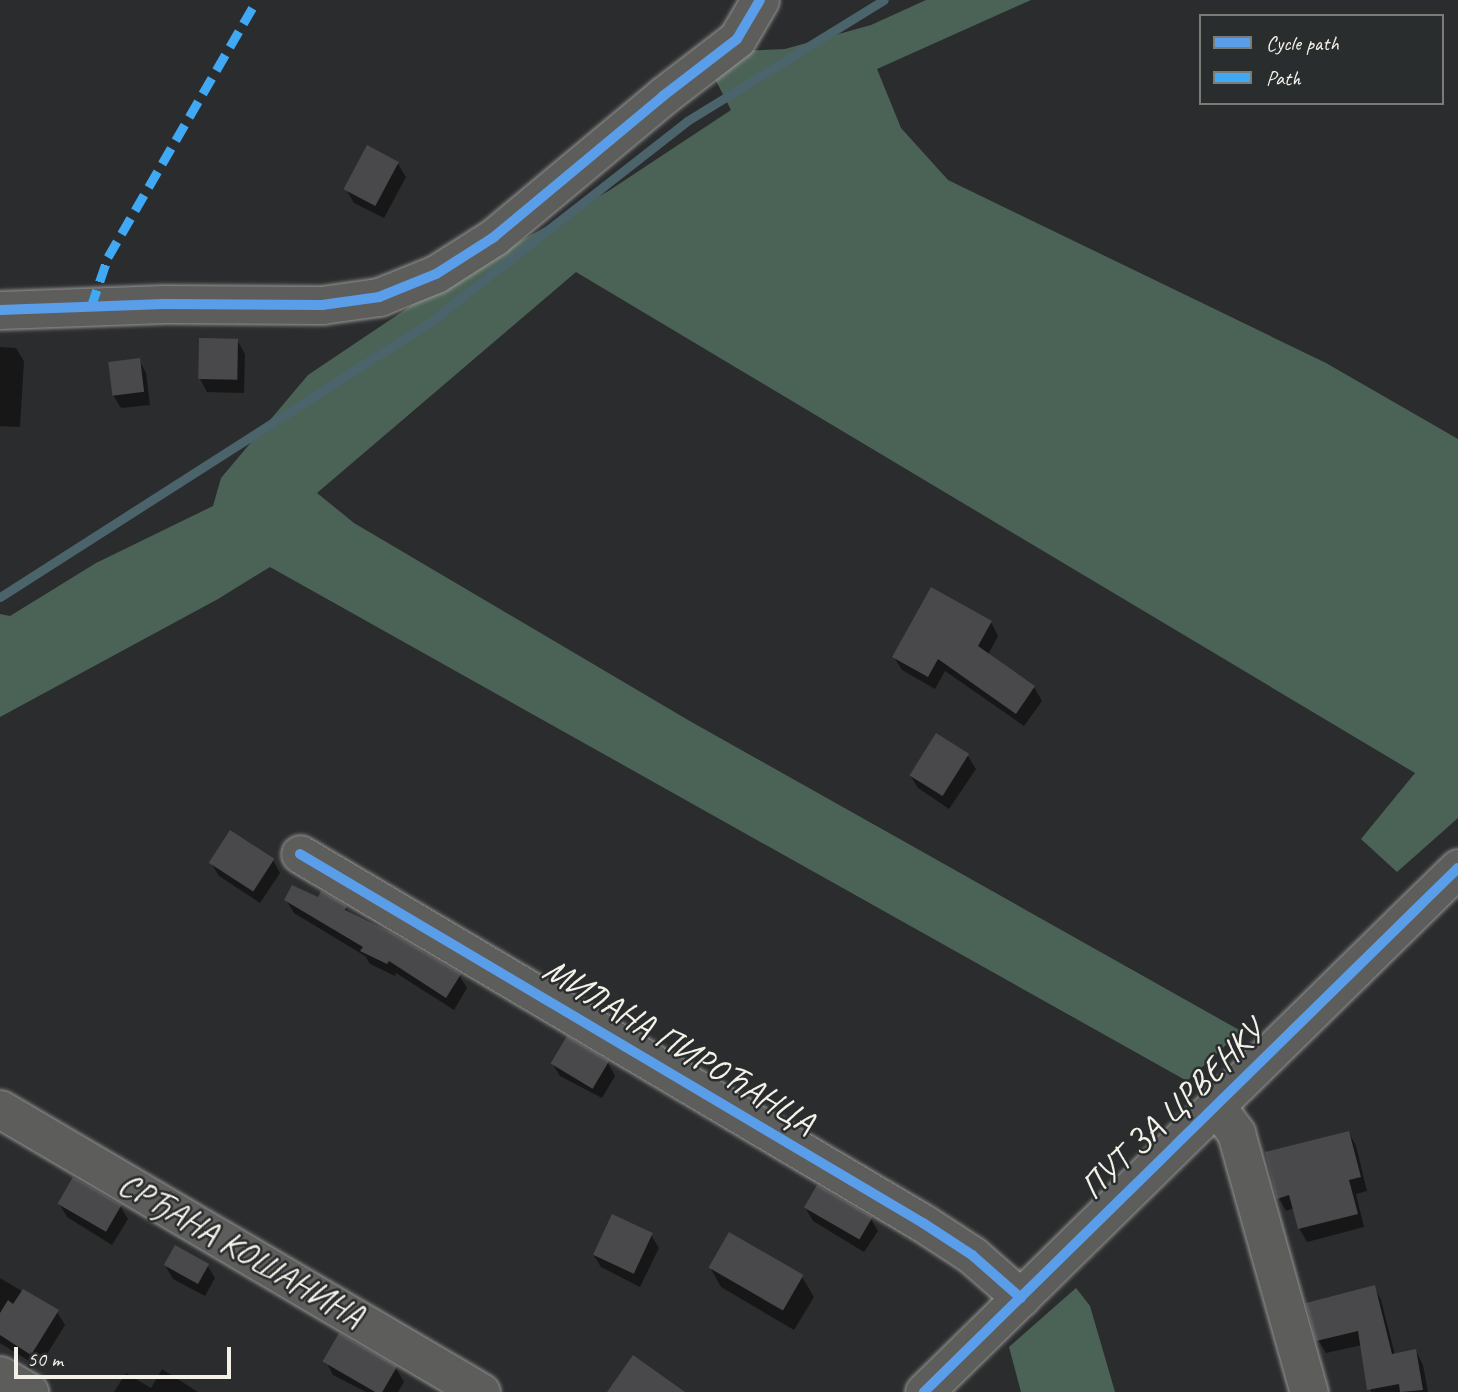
<!DOCTYPE html>
<html>
<head>
<meta charset="utf-8">
<style>
	body { margin:0 }
	#map { position:relative; width:1458px; height:1392px; overflow:hidden; background:#2b2c2d; font-family:Caveat,sans-serif }
	div>[style] { position:absolute }
	.green>* { inset:0; background:#4b6356 }
	.shadow>* { inset:0; background:#0007 }
	.stream>* { height:9px; margin:-4.5px; padding:0 4.5px; transform-origin:4.5px; border-radius:4.5px; background:#4b646c }
	.building>* { inset:0; background:#49494c; transform-origin:0 0 }
	.roads { filter:drop-shadow(0 0 2px #979796) drop-shadow(0 0 2px #979796) }
	.minor>* { height:37px; margin:-18.5px; padding:0 18.5px; transform-origin:18.5px; border-radius:18.5px; background:#5d5d5c }
	.quiet>* { height:9px; margin-top:-4.5px; transform-origin:0; background:repeating-linear-gradient(90deg,#3fa9f5 0 18px,transparent 0 27px) }
	.cycleway>* { height:10px; margin:-5px; padding:0 5px; transform-origin:5px; border-radius:5px; background:#5a9eea }
	span { translate:-50% -50%; white-space:nowrap; text-align:center; line-height:1.15; -webkit-text-stroke:5px #2a2d2e; paint-order:stroke }
	.street-label { font-size:35px; color:#f4f1e8 }
	.legend { position:absolute; left:1199px; top:14px; width:245px; height:91px; box-sizing:border-box; background:#2a2d2e; border:2px solid #7b7b78; margin:0; padding:9px 12px; list-style:none; font-size:21px; color:#f4f1e8 }
	.legend li { display:flex; align-items:center; gap:14px; height:35px }
	.legend b { width:35px; border:2px solid #7b7b78 }
	.scale { position:absolute; left:14px; top:1347px; width:217px; height:32px; box-sizing:border-box; border:4px solid #f4f1e8; border-top:0; padding-left:9px; font-size:21px; line-height:24px; white-space:nowrap; color:#f4f1e8; -webkit-text-stroke:5px #2a2d2e; paint-order:stroke }
</style>
</head>
<body>
<div id="map">
	<div class="green">
		<div style="clip-path:polygon(926px 0,1031px 0,877px 69px,901px 128px,948px 180px,1326px 363px,1458px 439px,1458px 818px,1397px 872px,1361px 839px,1415px 773px,576px 272px,317px 493px,354px 523px,688px 720px,1241px 1031px,1187px 1081px,270px 567px,218px 599px,0 717px,0 614px,10px 616px,96px 563px,213px 506px,221px 478px,308px 375px,433px 291px,610px 190px,731px 110px,712px 73px,738px 51px,785px 49px,871px 25px)"></div>
		<div style="clip-path:polygon(1076px 1288px,1090px 1306px,1115px 1392px,1021px 1392px,1009px 1347px)"></div>
	</div>
	<div class="shadow">
		<div style="clip-path:polygon(398px 164px,406px 177px,384px 218px,354px 203px,346px 189px)"></div>
		<div style="clip-path:polygon(237px 340px,245px 354px,244px 393px,207px 392px,200px 379px)"></div>
		<div style="clip-path:polygon(0 347px,16px 348px,24px 361px,20px 427px,0 426px)"></div>
		<div style="clip-path:polygon(139px 360px,146px 373px,150px 405px,121px 408px,113px 395px)"></div>
		<div style="clip-path:polygon(991px 622px,998px 636px,988px 655px,1034px 687px,1042px 701px,1024px 726px,945px 671px,935px 689px,902px 670px,894px 657px)"></div>
		<div style="clip-path:polygon(968px 756px,976px 769px,949px 809px,918px 788px,910px 775px)"></div>
		<div style="clip-path:polygon(273px 860px,280px 873px,260px 903px,219px 876px,211px 863px)"></div>
		<div style="clip-path:polygon(286px 900px,318px 900px,346px 908px,350px 915px,459px 975px,467px 988px,454px 1010px,396px 973px,395px 976px,370px 964px,365px 956px,294px 913px)"></div>
		<div style="clip-path:polygon(552px 1063px,608px 1063px,615px 1076px,602px 1098px,560px 1076px)"></div>
		<div style="clip-path:polygon(1349px 1133px,1356px 1146px,1367px 1191px,1356px 1194px,1364px 1227px,1307px 1242px,1299px 1228px,1294px 1208px,1286px 1211px,1279px 1198px)"></div>
		<div style="clip-path:polygon(59px 1203px,120px 1206px,128px 1219px,112px 1245px,67px 1217px)"></div>
		<div style="clip-path:polygon(805px 1207px,870px 1218px,878px 1231px,864px 1252px,813px 1221px)"></div>
		<div style="clip-path:polygon(651px 1235px,659px 1248px,640px 1287px,601px 1267px,593px 1254px)"></div>
		<div style="clip-path:polygon(165px 1265px,207px 1265px,215px 1278px,205px 1296px,173px 1279px)"></div>
		<div style="clip-path:polygon(710px 1267px,802px 1277px,814px 1297px,794px 1330px,721px 1287px)"></div>
		<div style="clip-path:polygon(0 1278px,57px 1312px,65px 1325px,39px 1367px,0 1343px)"></div>
		<div style="clip-path:polygon(1374px 1287px,1381px 1300px,1395px 1355px,1416px 1351px,1423px 1365px,1428px 1392px,1371px 1392px,1362px 1345px,1326px 1353px,1318px 1340px)"></div>
		<div style="clip-path:polygon(326px 1361px,396px 1368px,404px 1382px,398px 1392px,366px 1392px,333px 1375px)"></div>
		<div style="clip-path:polygon(162px 1369px,198px 1392px,114px 1392px,126px 1373px,151px 1388px)"></div>
	</div>
	<div class="stream">
		<div style="left:0;top:597px;width:510px;rotate:-32.6deg"></div>
		<div style="left:430px;top:322px;width:326px;rotate:-38deg"></div>
		<div style="left:687px;top:121px;width:231px;rotate:-31.6deg"></div>
	</div>
	<div class="building">
		<div style="left:367px;top:145px;width:36px;height:50px;rotate:28deg"></div>
		<div style="left:199px;top:338px;width:39px;height:41px;rotate:1deg"></div>
		<div style="left:140px;top:358px;width:34px;height:32px;rotate:83deg"></div>
		<div style="clip-path:polygon(931px 587px,992px 621px,978px 646px,1035px 686px,1016px 714px,938px 659px,928px 677px,892px 657px)"></div>
		<div style="left:936px;top:733px;width:39px;height:50px;rotate:32deg"></div>
		<div style="left:230px;top:830px;width:53px;height:39px;rotate:33deg"></div>
		<div style="clip-path:polygon(292px 885px,318px 897px,321px 891px,347px 906px,345px 910px,392px 933px,461px 974px,446px 998px,389px 961px,387px 964px,360px 951px,363px 947px,284px 900px)"></div>
		<div style="left:567px;top:1036px;width:49px;height:32px;rotate:31deg"></div>
		<div style="clip-path:polygon(1349px 1131px,1361px 1177px,1349px 1180px,1358px 1214px,1298px 1229px,1289px 1195px,1277px 1199px,1265px 1152px)"></div>
		<div style="left:73px;top:1177px;width:56px;height:31px;rotate:30deg"></div>
		<div style="left:817px;top:1185px;width:64px;height:26px;rotate:30deg"></div>
		<div style="left:612px;top:1214px;width:45px;height:45px;rotate:25deg"></div>
		<div style="left:729px;top:1232px;width:86px;height:41px;rotate:30deg"></div>
		<div style="left:175px;top:1245px;width:39px;height:23px;rotate:29deg"></div>
		<div style="clip-path:polygon(1375px 1285px,1392px 1354px,1416px 1349px,1423px 1390px,1400px 1392px,1399px 1384px,1367px 1390px,1358px 1331px,1316px 1341px,1306px 1303px)"></div>
		<div style="clip-path:polygon(23px 1289px,59px 1310px,31px 1355px,0 1335px,0 1313px,8px 1300px,13px 1304px)"></div>
		<div style="left:339px;top:1333px;width:67px;height:33px;rotate:30deg"></div>
		<div style="clip-path:polygon(633px 1355px,685px 1392px,607px 1392px)"></div>
	</div>
	<div class="roads">
		<div class="minor">
			<div style="left:0;top:310px;width:164px;rotate:-2.1deg"></div>
			<div style="left:164px;top:304px;width:158px;rotate:0.4deg"></div>
			<div style="left:322px;top:305px;width:58px;rotate:-8deg"></div>
			<div style="left:379px;top:297px;width:61px;rotate:-22deg"></div>
			<div style="left:436px;top:274px;width:69px;rotate:-32.5deg"></div>
			<div style="left:494px;top:237px;width:220px;rotate:-39.8deg"></div>
			<div style="left:663px;top:96px;width:93px;rotate:-37.6deg"></div>
			<div style="left:737px;top:39px;width:45px;rotate:-59.5deg"></div>
			<div style="left:300px;top:854px;width:724px;rotate:30.64deg"></div>
			<div style="left:923px;top:1223px;width:59px;rotate:33.1deg"></div>
			<div style="left:972px;top:1255px;width:65px;rotate:41.3deg"></div>
			<div style="left:1216px;top:1106px;width:34px;rotate:53deg"></div>
			<div style="left:1236px;top:1133px;width:269px;rotate:74.3deg"></div>
			<div style="left:0;top:1109px;width:558px;rotate:30.47deg"></div>
			<div style="left:0;top:1375px;width:34px;rotate:30deg"></div>
			<div style="left:924px;top:1392px;width:748px;rotate:-44.46deg"></div>
		</div>
	</div>
	<div class="quiet">
		<div style="left:91px;top:307px;width:53px;rotate:-71.2deg"></div>
		<div style="left:108px;top:257px;width:297px;rotate:-59.9deg"></div>
	</div>
	<div class="cycleway">
		<div style="left:0;top:310px;width:164px;rotate:-2.1deg"></div>
		<div style="left:164px;top:304px;width:158px;rotate:0.4deg"></div>
		<div style="left:322px;top:305px;width:58px;rotate:-8deg"></div>
		<div style="left:379px;top:297px;width:61px;rotate:-22deg"></div>
		<div style="left:436px;top:274px;width:69px;rotate:-32.5deg"></div>
		<div style="left:494px;top:237px;width:220px;rotate:-39.8deg"></div>
		<div style="left:663px;top:96px;width:93px;rotate:-37.6deg"></div>
		<div style="left:737px;top:39px;width:45px;rotate:-59.5deg"></div>
		<div style="left:300px;top:854px;width:724px;rotate:30.64deg"></div>
		<div style="left:923px;top:1223px;width:59px;rotate:33.1deg"></div>
		<div style="left:972px;top:1255px;width:65px;rotate:41.3deg"></div>
		<div style="left:924px;top:1392px;width:748px;rotate:-44.46deg"></div>
	</div>
	<div class="street-label">
		<span style="left:679px;top:1046px;rotate:31deg">МИЛАНА ПИРОЋАНЦА</span>
		<span style="left:1172px;top:1110px;rotate:-44deg">ПУТ ЗА ЦРВЕНКУ</span>
		<span style="left:241px;top:1250px;rotate:30deg">СРЂАНА КОШАНИНА</span>
	</div>
	<ul class="legend">
	<li><b style="height:9px;background:#5a9eea"></b>Cycle path</li>
	<li><b style="height:9px;background:#3fa9f5"></b>Path</li>
	</ul>
	<div class="scale">50 m</div>
</div>
</body>
</html>
